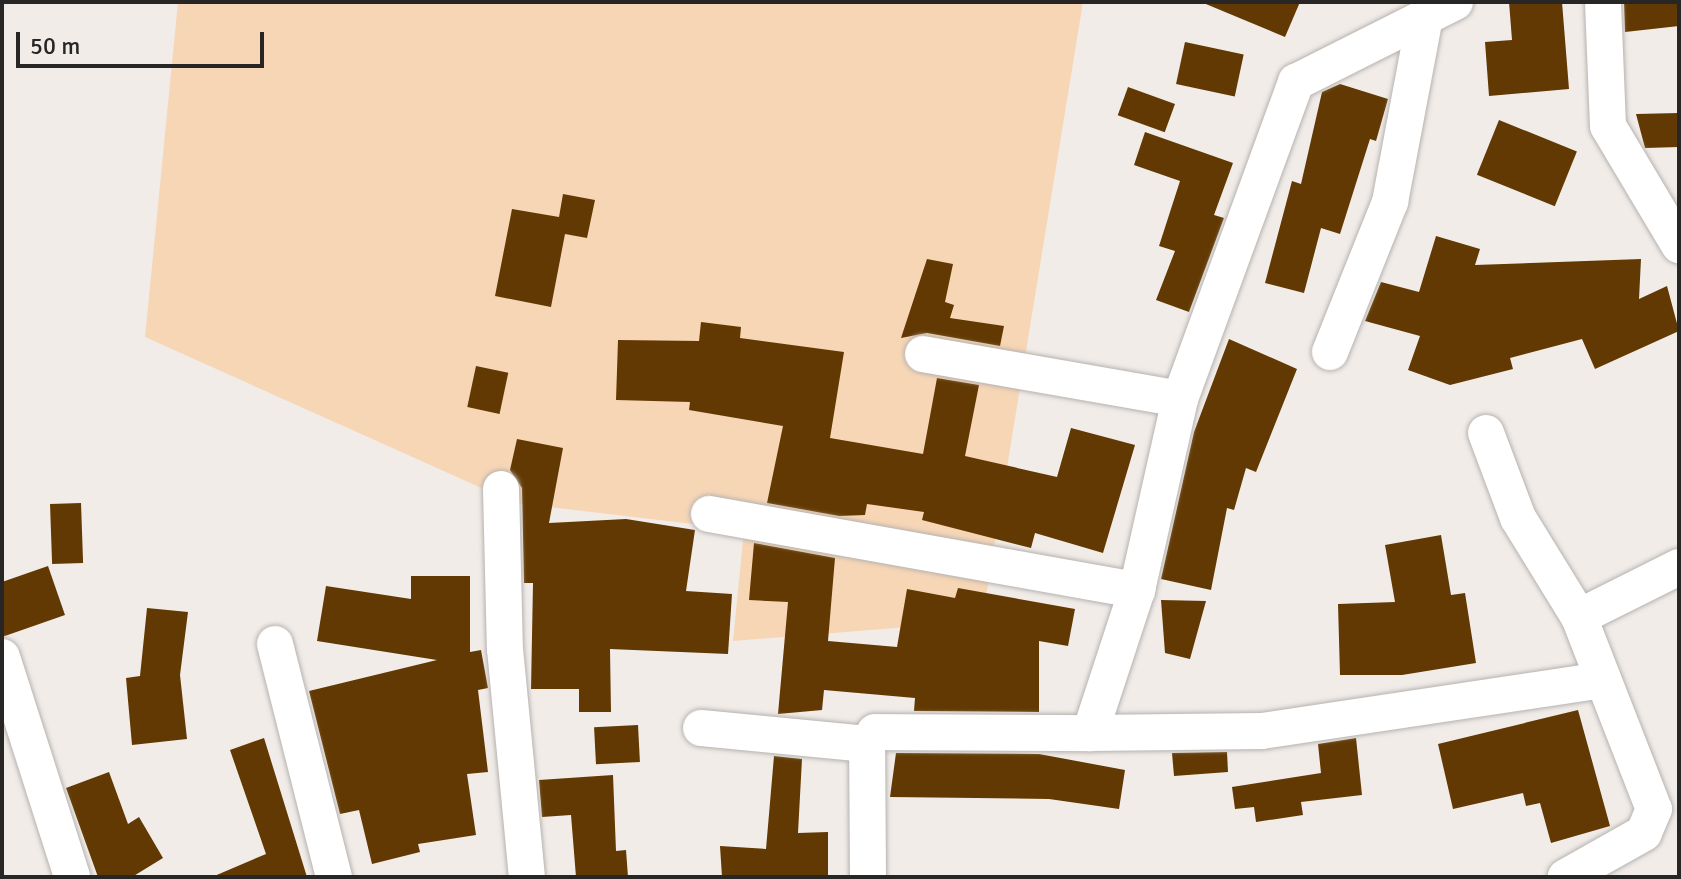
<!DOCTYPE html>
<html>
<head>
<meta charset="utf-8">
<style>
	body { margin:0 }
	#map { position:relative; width:1681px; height:879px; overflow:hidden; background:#f1ece8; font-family:Signika,sans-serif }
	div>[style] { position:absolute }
	.green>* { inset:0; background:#f7d6b6 }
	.building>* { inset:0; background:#623902; transform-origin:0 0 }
	.roads { filter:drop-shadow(0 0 2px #b6b2af) drop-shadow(0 0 2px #b6b2af) }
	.street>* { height:36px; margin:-18px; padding:0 18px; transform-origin:18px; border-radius:18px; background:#fff }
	span { translate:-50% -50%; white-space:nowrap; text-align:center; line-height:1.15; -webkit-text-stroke:8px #f1ece8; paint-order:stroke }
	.frame { position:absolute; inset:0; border:4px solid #272624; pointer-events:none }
	.scale { position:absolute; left:16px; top:32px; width:248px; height:36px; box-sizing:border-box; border:4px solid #272624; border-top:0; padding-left:10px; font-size:24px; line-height:28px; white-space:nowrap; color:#272624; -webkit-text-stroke:6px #f1ece8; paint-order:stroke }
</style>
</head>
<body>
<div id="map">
	<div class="green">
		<div style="clip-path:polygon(178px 2px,1083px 2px,982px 621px,733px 641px,744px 530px,515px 503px,145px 337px)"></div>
	</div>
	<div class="building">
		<div style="clip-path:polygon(1201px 2px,1300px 2px,1285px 37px)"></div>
		<div style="clip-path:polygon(1509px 2px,1562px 2px,1569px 89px,1489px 96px,1485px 42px,1512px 40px)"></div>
		<div style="clip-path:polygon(1624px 2px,1679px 2px,1679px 26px,1625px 32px)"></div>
		<div style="left:1185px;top:42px;width:60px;height:43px;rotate:12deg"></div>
		<div style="clip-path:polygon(1340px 84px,1388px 99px,1376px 141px,1370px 139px,1340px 234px,1321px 228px,1304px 293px,1265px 283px,1292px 181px,1301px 184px,1322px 92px)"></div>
		<div style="left:1128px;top:87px;width:50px;height:30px;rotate:20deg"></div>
		<div style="clip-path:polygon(1679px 113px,1679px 147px,1645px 148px,1636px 114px)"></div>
		<div style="left:1499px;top:120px;width:84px;height:59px;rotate:22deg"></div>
		<div style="clip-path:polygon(1145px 132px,1233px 163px,1214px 215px,1224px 218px,1189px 312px,1156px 300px,1175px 251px,1159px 246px,1180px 181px,1134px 165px)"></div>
		<div style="clip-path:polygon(563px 194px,595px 200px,587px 238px,565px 234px,551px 307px,495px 296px,512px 209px,559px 217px)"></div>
		<div style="clip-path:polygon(1436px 236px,1480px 249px,1475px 265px,1641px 259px,1639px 299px,1667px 286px,1679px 331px,1595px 369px,1582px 339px,1510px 358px,1513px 369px,1450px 385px,1408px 370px,1420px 336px,1365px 321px,1381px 282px,1419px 292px)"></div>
		<div style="clip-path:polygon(927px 259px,953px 264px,945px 302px,954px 305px,950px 318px,1004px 326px,1000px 346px,927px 333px,901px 338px)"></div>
		<div style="clip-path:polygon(701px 322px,741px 327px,740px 338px,844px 352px,830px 438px,923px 454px,937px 378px,979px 385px,965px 456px,1057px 477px,1071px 428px,1135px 445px,1103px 553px,1035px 533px,1031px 548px,922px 520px,924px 512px,867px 504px,865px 515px,839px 516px,767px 503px,783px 426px,689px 410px,690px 402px,616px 400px,618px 340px,699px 341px)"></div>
		<div style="clip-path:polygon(1229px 339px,1297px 369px,1256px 472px,1246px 468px,1234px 510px,1227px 508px,1211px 590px,1161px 579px,1194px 432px)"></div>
		<div style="left:476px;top:366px;width:33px;height:42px;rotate:12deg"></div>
		<div style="clip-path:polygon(517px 439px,563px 448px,549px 523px,626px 519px,695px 530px,686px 591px,732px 594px,728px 654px,610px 649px,611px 712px,579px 712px,579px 689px,531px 689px,533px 583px,524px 583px,522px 488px,510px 470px)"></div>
		<div style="left:81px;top:503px;width:60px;height:31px;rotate:88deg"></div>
		<div style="clip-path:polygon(1441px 535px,1451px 595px,1465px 593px,1476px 663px,1402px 675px,1340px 675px,1338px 604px,1395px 602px,1385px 545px)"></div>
		<div style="clip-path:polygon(754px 543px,835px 558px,828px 641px,897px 647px,907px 589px,955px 598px,958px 588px,1075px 609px,1068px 646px,1039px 641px,1039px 712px,914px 711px,915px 698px,824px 690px,822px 710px,778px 714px,788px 602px,749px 600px)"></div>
		<div style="clip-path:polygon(48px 566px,65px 615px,2px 637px,2px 582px)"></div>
		<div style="clip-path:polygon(411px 576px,470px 576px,470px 652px,481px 650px,488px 688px,478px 690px,488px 772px,467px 774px,476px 835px,418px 844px,420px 852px,372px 864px,359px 810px,340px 814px,309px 691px,437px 660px,317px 641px,326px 586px,411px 599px)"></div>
		<div style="clip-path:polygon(1161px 600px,1206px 601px,1190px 659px,1165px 653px)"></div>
		<div style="clip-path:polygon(147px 608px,188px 612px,180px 675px,187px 739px,132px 745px,126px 678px,140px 676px)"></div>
		<div style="clip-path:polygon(1578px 710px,1610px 826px,1551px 843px,1540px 803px,1526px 806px,1523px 793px,1453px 809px,1438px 744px)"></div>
		<div style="left:638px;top:725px;width:37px;height:44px;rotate:87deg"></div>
		<div style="clip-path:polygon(264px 738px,307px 877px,212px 877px,266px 854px,230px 750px)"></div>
		<div style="clip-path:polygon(1356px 738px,1362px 795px,1301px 802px,1303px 815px,1256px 822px,1254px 807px,1235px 809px,1232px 787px,1321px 773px,1318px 744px)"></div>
		<div style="clip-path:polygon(1227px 752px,1228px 772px,1174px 776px,1172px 753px)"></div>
		<div style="clip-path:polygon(896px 753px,1039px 754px,1125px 770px,1119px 809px,1049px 799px,890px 797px)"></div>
		<div style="clip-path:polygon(774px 756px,802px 759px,798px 833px,828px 832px,828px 877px,722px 877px,720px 846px,766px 849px)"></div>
		<div style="clip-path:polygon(109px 772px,128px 824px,139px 817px,163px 858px,132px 877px,98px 877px,66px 788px)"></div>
		<div style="clip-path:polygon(613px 775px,616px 851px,626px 850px,628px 877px,576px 877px,571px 815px,542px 817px,539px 780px)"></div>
	</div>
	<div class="roads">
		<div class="street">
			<div style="left:1603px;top:2px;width:124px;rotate:87.7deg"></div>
			<div style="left:1608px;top:126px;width:139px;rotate:59.2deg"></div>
			<div style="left:1330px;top:352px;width:162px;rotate:-68.2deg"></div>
			<div style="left:1390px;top:202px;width:189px;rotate:-79.3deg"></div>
			<div style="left:923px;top:354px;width:261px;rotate:9.9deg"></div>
			<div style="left:1486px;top:433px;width:91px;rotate:69.4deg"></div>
			<div style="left:1518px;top:518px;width:116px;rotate:58.4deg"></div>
			<div style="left:1579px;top:617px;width:206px;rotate:68.7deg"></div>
			<div style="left:1654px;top:809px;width:26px;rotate:113deg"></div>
			<div style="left:1644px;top:833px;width:90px;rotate:150.6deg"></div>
			<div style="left:501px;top:489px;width:160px;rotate:88.6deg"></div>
			<div style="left:505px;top:649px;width:229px;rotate:84.5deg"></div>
			<div style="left:709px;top:514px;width:435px;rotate:10.1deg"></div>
			<div style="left:1579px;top:617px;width:112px;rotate:-26.6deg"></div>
			<div style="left:275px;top:644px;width:240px;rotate:75.8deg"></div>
			<div style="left:2px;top:657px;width:231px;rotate:72.3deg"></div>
			<div style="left:701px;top:728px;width:167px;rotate:5.5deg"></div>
			<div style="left:1090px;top:733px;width:172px;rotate:-0.7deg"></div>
			<div style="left:1262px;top:731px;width:345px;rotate:-8.5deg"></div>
			<div style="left:868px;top:877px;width:133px;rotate:-90.4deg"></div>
			<div style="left:867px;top:744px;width:14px;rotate:-56deg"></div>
			<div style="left:875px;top:732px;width:215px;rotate:0.3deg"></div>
			<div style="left:1090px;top:733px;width:151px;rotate:-71.8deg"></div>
			<div style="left:1137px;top:590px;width:196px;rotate:-77.3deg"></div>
			<div style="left:1180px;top:399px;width:338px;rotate:-69.9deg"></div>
			<div style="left:1296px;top:82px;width:178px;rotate:-26.7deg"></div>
		</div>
	</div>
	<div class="frame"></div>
	<div class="scale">50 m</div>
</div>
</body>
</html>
